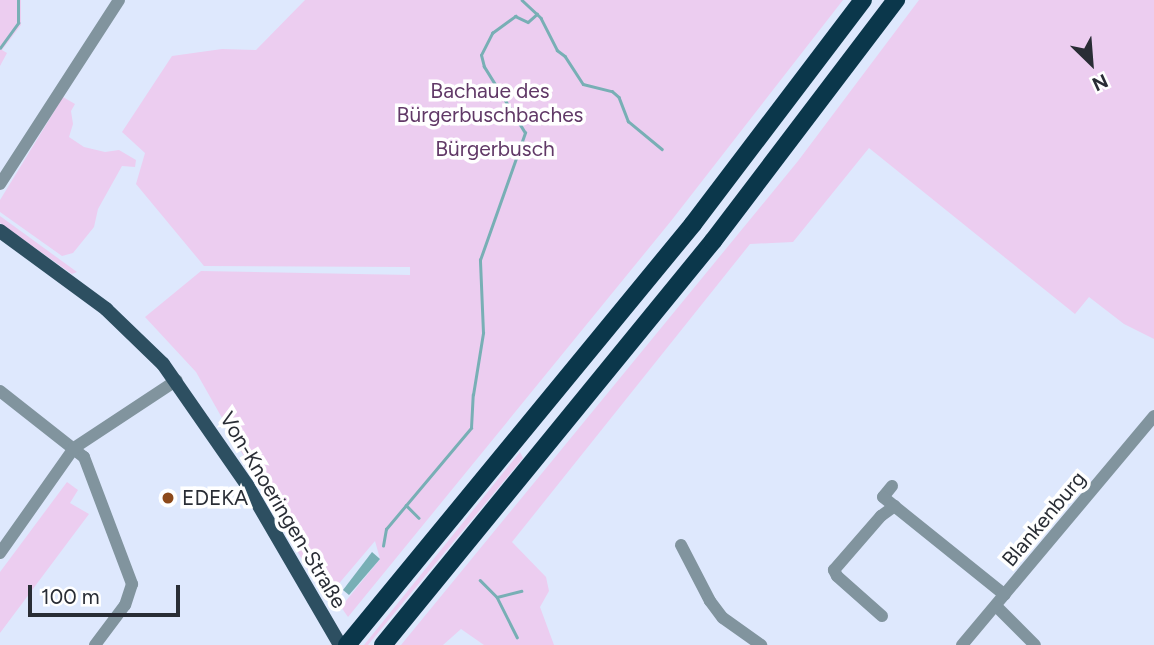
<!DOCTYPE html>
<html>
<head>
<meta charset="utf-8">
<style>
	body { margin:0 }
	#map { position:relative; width:1154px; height:645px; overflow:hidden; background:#dee8fd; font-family:Figtree,sans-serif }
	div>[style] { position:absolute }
	.green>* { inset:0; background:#eccdf0 }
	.water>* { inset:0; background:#78afb5 }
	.stream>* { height:2.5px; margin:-1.25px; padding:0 1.25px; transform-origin:1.25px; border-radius:1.25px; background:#78afb5 }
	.minor>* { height:12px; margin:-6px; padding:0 6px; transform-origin:6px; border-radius:6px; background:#81949e }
	.major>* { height:14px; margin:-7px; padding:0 7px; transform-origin:7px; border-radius:7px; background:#2d4f61 }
	.highway>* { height:18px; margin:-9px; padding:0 9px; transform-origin:9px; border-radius:9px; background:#0b374b }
	.dots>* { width:19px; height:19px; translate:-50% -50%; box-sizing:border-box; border:4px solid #fff; border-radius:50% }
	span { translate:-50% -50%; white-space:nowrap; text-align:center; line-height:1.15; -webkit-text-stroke:7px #fff; paint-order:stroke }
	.park-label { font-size:21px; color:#613967 }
	.poi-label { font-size:21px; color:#292d35 }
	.left { translate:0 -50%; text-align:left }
	.street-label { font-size:21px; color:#292d35 }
	.north { position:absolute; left:1056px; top:28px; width:70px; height:70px; -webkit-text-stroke:5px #fff; paint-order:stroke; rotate:155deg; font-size:19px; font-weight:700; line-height:28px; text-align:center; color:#292d35 }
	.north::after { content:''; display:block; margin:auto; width:24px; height:32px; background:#292d35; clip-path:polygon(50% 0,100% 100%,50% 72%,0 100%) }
	.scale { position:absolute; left:28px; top:585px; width:152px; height:32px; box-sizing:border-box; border:4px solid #292d35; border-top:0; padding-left:9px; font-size:21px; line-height:24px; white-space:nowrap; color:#292d35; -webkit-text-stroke:5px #fff; paint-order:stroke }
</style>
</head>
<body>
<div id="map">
	<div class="green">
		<div style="clip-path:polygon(0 0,21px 0,21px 25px,2px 50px,7px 53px,0 66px)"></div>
		<div style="clip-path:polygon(305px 0,843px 0,671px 221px,348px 617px,341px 607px,380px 559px,375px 541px,325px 600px,196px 372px,145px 317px,201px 271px,410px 275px,410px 267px,204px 266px,136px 184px,145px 153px,122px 132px,172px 56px,222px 49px,256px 50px)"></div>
		<div style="clip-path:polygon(919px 0,1154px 0,1154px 339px,1124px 324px,1089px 297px,1075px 314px,869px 148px,793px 242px,750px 244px,512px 542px,546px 577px,549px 591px,540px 607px,554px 645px,484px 645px,461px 629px,443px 645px,401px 645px,798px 161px)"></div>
		<div style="clip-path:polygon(63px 97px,75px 104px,71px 111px,73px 124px,69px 137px,84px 147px,105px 152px,119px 150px,136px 160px,135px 167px,122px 166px,98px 209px,94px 227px,73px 253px,62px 256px,0 212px,0 200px)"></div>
		<div style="clip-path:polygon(0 216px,77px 272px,72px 274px,0 223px)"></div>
		<div style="clip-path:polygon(520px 452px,523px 458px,368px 645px,364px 645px)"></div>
		<div style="clip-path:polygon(67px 482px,78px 490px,70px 503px,89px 514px,0 633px,0 572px)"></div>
	</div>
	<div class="water">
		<div style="clip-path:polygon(372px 552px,380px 559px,349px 595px,343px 590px)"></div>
	</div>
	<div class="stream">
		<div style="left:522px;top:0;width:26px;rotate:43deg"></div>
		<div style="left:541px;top:18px;width:36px;rotate:63deg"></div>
		<div style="left:557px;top:50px;width:10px;rotate:37deg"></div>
		<div style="left:565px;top:56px;width:33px;rotate:57deg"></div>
		<div style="left:583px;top:84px;width:30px;rotate:14deg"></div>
		<div style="left:612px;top:91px;width:9px;rotate:41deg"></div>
		<div style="left:619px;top:97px;width:26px;rotate:69deg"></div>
		<div style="left:628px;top:121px;width:44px;rotate:39.5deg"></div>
		<div style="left:0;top:48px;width:31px;rotate:-54deg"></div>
		<div style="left:18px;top:23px;width:23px;rotate:-90deg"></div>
		<div style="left:406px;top:505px;width:18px;rotate:45deg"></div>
		<div style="left:383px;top:546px;width:17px;rotate:-80deg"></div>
		<div style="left:386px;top:529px;width:132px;rotate:-49.9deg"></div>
		<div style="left:471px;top:428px;width:33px;rotate:-87deg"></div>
		<div style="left:473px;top:395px;width:63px;rotate:-80.8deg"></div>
		<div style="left:483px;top:333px;width:73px;rotate:-92.4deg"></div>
		<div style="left:480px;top:260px;width:135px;rotate:-70.5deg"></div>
		<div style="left:525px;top:133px;width:78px;rotate:-121.8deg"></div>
		<div style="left:484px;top:67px;width:12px;rotate:-104deg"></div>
		<div style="left:481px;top:55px;width:25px;rotate:-63deg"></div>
		<div style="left:492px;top:33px;width:29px;rotate:-36deg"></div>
		<div style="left:515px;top:16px;width:14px;rotate:25deg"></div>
		<div style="left:528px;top:22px;width:12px;rotate:-42deg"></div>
		<div style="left:480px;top:580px;width:24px;rotate:45deg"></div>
		<div style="left:497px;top:597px;width:45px;rotate:63.4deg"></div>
		<div style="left:497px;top:597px;width:25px;rotate:-14deg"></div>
	</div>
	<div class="minor">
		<div style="left:0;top:184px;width:219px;rotate:-57.1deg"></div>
		<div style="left:0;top:391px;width:107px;rotate:38.2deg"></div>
		<div style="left:84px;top:457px;width:136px;rotate:69.3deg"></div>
		<div style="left:132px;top:584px;width:22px;rotate:108deg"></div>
		<div style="left:125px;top:605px;width:50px;rotate:126.9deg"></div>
		<div style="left:892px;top:486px;width:14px;rotate:129deg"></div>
		<div style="left:883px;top:497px;width:156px;rotate:38.8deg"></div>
		<div style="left:681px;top:545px;width:63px;rotate:62.6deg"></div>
		<div style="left:710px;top:601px;width:21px;rotate:53deg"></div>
		<div style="left:723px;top:618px;width:47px;rotate:35.4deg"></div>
		<div style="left:0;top:553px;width:128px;rotate:-54.8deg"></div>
		<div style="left:74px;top:448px;width:123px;rotate:-33.4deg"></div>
		<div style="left:996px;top:606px;width:55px;rotate:45deg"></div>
		<div style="left:882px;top:616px;width:60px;rotate:-138.4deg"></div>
		<div style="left:837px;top:576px;width:7px;rotate:-117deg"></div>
		<div style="left:834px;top:570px;width:72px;rotate:-49deg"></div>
		<div style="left:881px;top:516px;width:17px;rotate:-36deg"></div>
		<div style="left:962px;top:645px;width:299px;rotate:-50deg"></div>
	</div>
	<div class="major">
		<div style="left:0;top:231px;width:132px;rotate:36.3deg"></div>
		<div style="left:106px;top:309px;width:79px;rotate:44deg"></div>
		<div style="left:163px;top:364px;width:147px;rotate:55.2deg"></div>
		<div style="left:247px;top:485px;width:185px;rotate:59.8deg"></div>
	</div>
	<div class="highway">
		<div style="left:347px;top:645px;width:545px;rotate:-50.58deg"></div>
		<div style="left:693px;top:224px;width:281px;rotate:-52.8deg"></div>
		<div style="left:383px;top:645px;width:522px;rotate:-50.76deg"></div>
		<div style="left:713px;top:241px;width:303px;rotate:-52.8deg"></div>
	</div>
	<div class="dots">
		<div style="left:168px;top:498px;background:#8c491b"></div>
	</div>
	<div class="park-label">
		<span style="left:490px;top:103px">Bachaue des<br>Bürgerbuschbaches</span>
		<span style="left:495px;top:149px">Bürgerbusch</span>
	</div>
	<div class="poi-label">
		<span class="left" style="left:182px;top:498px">EDEKA</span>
	</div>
	<div class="street-label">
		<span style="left:283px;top:510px;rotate:59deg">Von-Knoeringen-Straße</span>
		<span style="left:1044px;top:519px;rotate:-50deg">Blankenburg</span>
	</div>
	<div class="north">N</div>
	<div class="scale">100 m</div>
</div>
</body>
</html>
